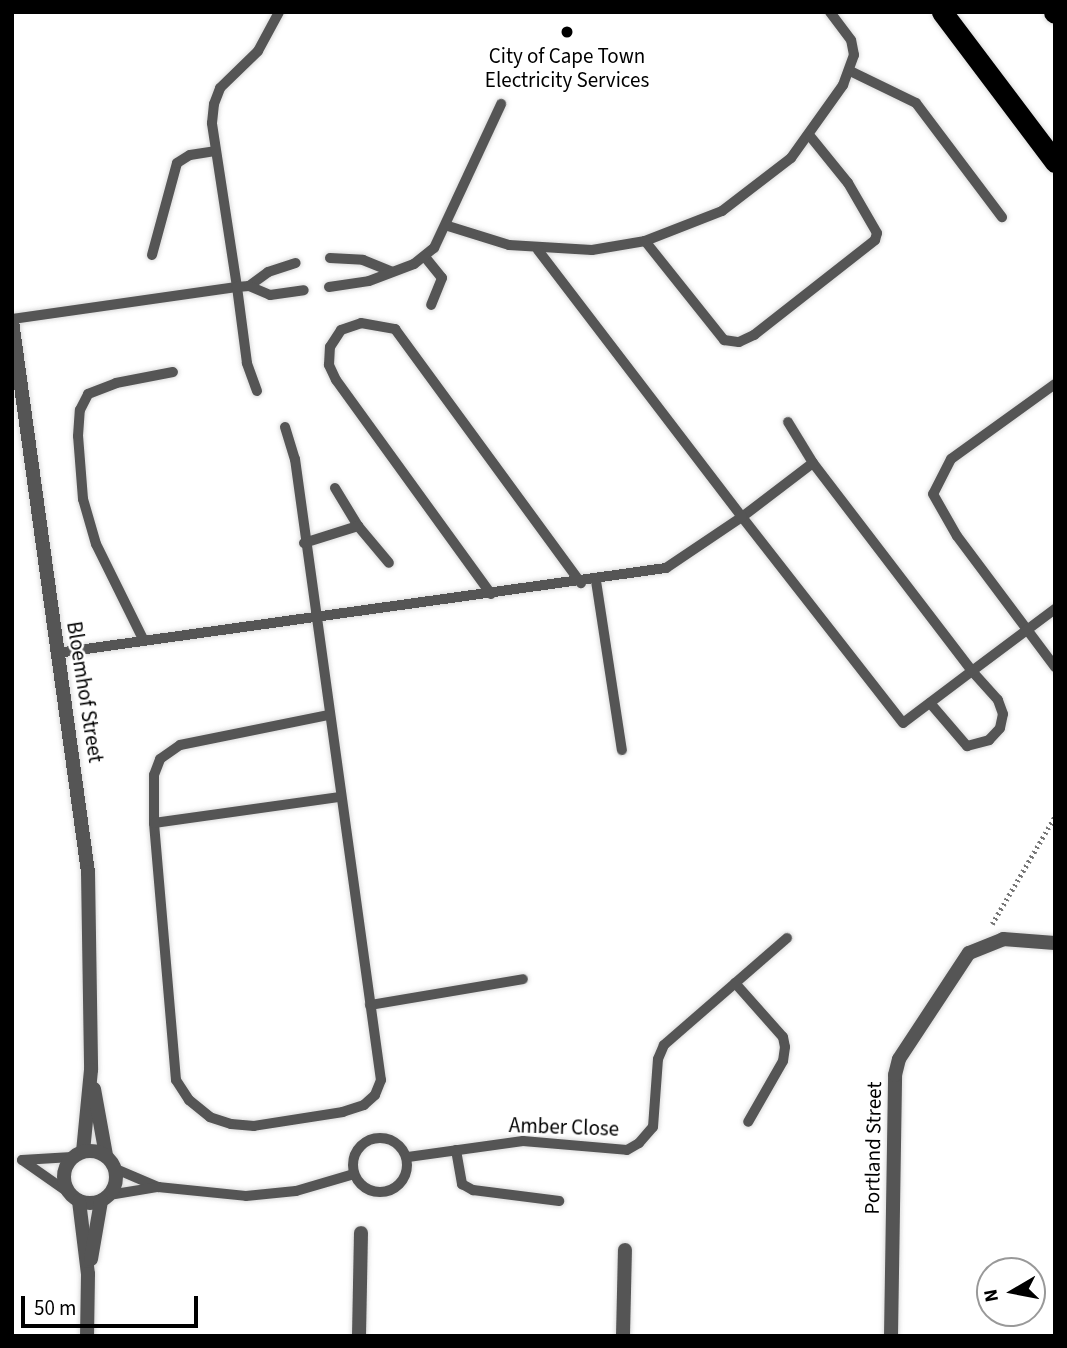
<!DOCTYPE html>
<html>
<head>
<meta charset="utf-8">
<style>
	body { margin:0 }
	#map { position:relative; width:1067px; height:1348px; overflow:hidden; background:#fff; font-family:"Source Sans 3",sans-serif }
	div>[style] { position:absolute }
	.path>* { height:4.5px; margin-top:-2.25px; transform-origin:0; background:repeating-linear-gradient(90deg,#777 0 2px,transparent 0 5.5px) }
	.roads { filter:drop-shadow(0 0 2px #dbdbdb) drop-shadow(0 0 2px #dbdbdb) }
	.service>* { height:10px; margin:-5px; padding:0 5px; transform-origin:5px; border-radius:5px; background:#555 }
	.service>.ring { margin:-5px; padding:0; box-sizing:content-box; background:none; border:10px solid #555; border-radius:50% }
	.minor>* { height:14px; margin:-7px; padding:0 7px; transform-origin:7px; border-radius:7px; background:#555 }
	.tertiary>* { height:14px; margin:-7px; padding:0 7px; transform-origin:7px; border-radius:7px; background:#555 }
	.tertiary>.ring { margin:-7px; padding:0; box-sizing:content-box; background:none; border:14px solid #555; border-radius:50% }
	.motorway>* { height:21px; margin:-10.5px; padding:0 10.5px; transform-origin:10.5px; border-radius:10.5px; background:#000 }
	.dots>* { width:19px; height:19px; translate:-50% -50%; box-sizing:border-box; border:4px solid #fff; border-radius:50% }
	span { translate:-50% -50%; white-space:nowrap; text-align:center; line-height:1.15; -webkit-text-stroke:5px #fff; paint-order:stroke }
	.poi-label { font-size:21px; color:#000 }
	.street-label { font-size:21px; color:#000 }
	.frame { position:absolute; inset:0; border:14px solid #000; pointer-events:none }
	.north { position:absolute; left:976px; top:1257px; width:70px; height:70px; box-sizing:border-box; background:#fff; border:2px solid #999; border-radius:50%; rotate:260deg; font-size:19px; font-weight:700; line-height:28px; text-align:center; color:#000 }
	.north::after { content:''; display:block; margin:auto; width:24px; height:32px; background:#000; clip-path:polygon(50% 0,100% 100%,50% 72%,0 100%) }
	.scale { position:absolute; left:21px; top:1296px; width:177px; height:32px; box-sizing:border-box; border:4px solid #000; border-top:0; padding-left:9px; font-size:21px; line-height:24px; white-space:nowrap; color:#000; -webkit-text-stroke:5px #fff; paint-order:stroke }
</style>
</head>
<body>
<div id="map">
	<div class="path">
		<div style="left:992px;top:924px;width:125px;rotate:-59.7deg"></div>
	</div>
	<div class="roads">
		<div class="service">
			<div style="left:850px;top:71px;width:73px;rotate:25.9deg"></div>
			<div style="left:916px;top:103px;width:143px;rotate:53deg"></div>
			<div style="left:448px;top:226px;width:64px;rotate:17.3deg"></div>
			<div style="left:509px;top:245px;width:83px;rotate:3.4deg"></div>
			<div style="left:592px;top:250px;width:54px;rotate:-9.6deg"></div>
			<div style="left:645px;top:241px;width:83px;rotate:-21.3deg"></div>
			<div style="left:722px;top:211px;width:87px;rotate:-37.5deg"></div>
			<div style="left:791px;top:158px;width:90px;rotate:-54.5deg"></div>
			<div style="left:843px;top:85px;width:32px;rotate:-70deg"></div>
			<div style="left:854px;top:55px;width:15px;rotate:-101deg"></div>
			<div style="left:851px;top:40px;width:35px;rotate:-127deg"></div>
			<div style="left:645px;top:241px;width:127px;rotate:51.4deg"></div>
			<div style="left:724px;top:340px;width:15px;rotate:8deg"></div>
			<div style="left:739px;top:342px;width:17px;rotate:-25deg"></div>
			<div style="left:754px;top:335px;width:154px;rotate:-38.1deg"></div>
			<div style="left:875px;top:240px;width:7px;rotate:-74deg"></div>
			<div style="left:877px;top:233px;width:58px;rotate:-120.1deg"></div>
			<div style="left:848px;top:183px;width:60px;rotate:-129deg"></div>
			<div style="left:152px;top:255px;width:95px;rotate:-74.8deg"></div>
			<div style="left:177px;top:163px;width:15px;rotate:-32deg"></div>
			<div style="left:190px;top:155px;width:25px;rotate:-9deg"></div>
			<div style="left:425px;top:257px;width:27px;rotate:51deg"></div>
			<div style="left:442px;top:278px;width:29px;rotate:112deg"></div>
			<div style="left:330px;top:258px;width:33px;rotate:3deg"></div>
			<div style="left:363px;top:260px;width:31px;rotate:22deg"></div>
			<div style="left:249px;top:286px;width:24px;rotate:-36deg"></div>
			<div style="left:268px;top:272px;width:29px;rotate:-18deg"></div>
			<div style="left:329px;top:287px;width:40px;rotate:-8.5deg"></div>
			<div style="left:369px;top:281px;width:48px;rotate:-20.7deg"></div>
			<div style="left:414px;top:264px;width:26px;rotate:-39deg"></div>
			<div style="left:434px;top:248px;width:159px;rotate:-65deg"></div>
			<div style="left:12px;top:319px;width:227px;rotate:-8.1deg"></div>
			<div style="left:237px;top:287px;width:166px;rotate:-98.7deg"></div>
			<div style="left:212px;top:123px;width:19px;rotate:-84deg"></div>
			<div style="left:214px;top:104px;width:17px;rotate:-69deg"></div>
			<div style="left:220px;top:88px;width:53px;rotate:-44.2deg"></div>
			<div style="left:258px;top:51px;width:44px;rotate:-61.7deg"></div>
			<div style="left:1055px;top:384px;width:128px;rotate:144.2deg"></div>
			<div style="left:951px;top:459px;width:39px;rotate:117deg"></div>
			<div style="left:933px;top:494px;width:48px;rotate:60.3deg"></div>
			<div style="left:957px;top:536px;width:164px;rotate:53.2deg"></div>
			<div style="left:257px;top:391px;width:30px;rotate:-110deg"></div>
			<div style="left:247px;top:363px;width:77px;rotate:-97.5deg"></div>
			<div style="left:237px;top:287px;width:12px;rotate:-5deg"></div>
			<div style="left:249px;top:286px;width:23px;rotate:23deg"></div>
			<div style="left:270px;top:295px;width:34px;rotate:-8deg"></div>
			<div style="left:788px;top:422px;width:48px;rotate:58.6deg"></div>
			<div style="left:813px;top:463px;width:262px;rotate:52.6deg"></div>
			<div style="left:972px;top:671px;width:86px;rotate:143deg"></div>
			<div style="left:903px;top:723px;width:261px;rotate:-128deg"></div>
			<div style="left:742px;top:517px;width:89px;rotate:-37.3deg"></div>
			<div style="left:285px;top:427px;width:34px;rotate:73deg"></div>
			<div style="left:295px;top:459px;width:627px;rotate:82.12deg"></div>
			<div style="left:381px;top:1080px;width:16px;rotate:112deg"></div>
			<div style="left:375px;top:1095px;width:15px;rotate:138deg"></div>
			<div style="left:364px;top:1105px;width:22px;rotate:162deg"></div>
			<div style="left:343px;top:1112px;width:90px;rotate:171.1deg"></div>
			<div style="left:254px;top:1126px;width:23px;rotate:-175deg"></div>
			<div style="left:231px;top:1124px;width:22px;rotate:-162deg"></div>
			<div style="left:210px;top:1117px;width:27px;rotate:-141deg"></div>
			<div style="left:189px;top:1100px;width:24px;rotate:-123deg"></div>
			<div style="left:176px;top:1080px;width:258px;rotate:-94.9deg"></div>
			<div style="left:154px;top:823px;width:48px;rotate:-90deg"></div>
			<div style="left:154px;top:775px;width:17px;rotate:-69deg"></div>
			<div style="left:160px;top:759px;width:24px;rotate:-35deg"></div>
			<div style="left:180px;top:745px;width:152px;rotate:-11.4deg"></div>
			<div style="left:335px;top:488px;width:44px;rotate:58.8deg"></div>
			<div style="left:304px;top:543px;width:57px;rotate:-17.5deg"></div>
			<div style="left:358px;top:526px;width:48px;rotate:50deg"></div>
			<div style="left:596px;top:581px;width:171px;rotate:81.3deg"></div>
			<div style="left:491px;top:594px;width:264px;rotate:-125.9deg"></div>
			<div style="left:336px;top:380px;width:17px;rotate:-115deg"></div>
			<div style="left:329px;top:365px;width:18px;rotate:-87deg"></div>
			<div style="left:330px;top:347px;width:20px;rotate:-57deg"></div>
			<div style="left:341px;top:330px;width:21px;rotate:-19deg"></div>
			<div style="left:361px;top:323px;width:35px;rotate:10deg"></div>
			<div style="left:395px;top:329px;width:315px;rotate:53.8deg"></div>
			<div style="left:144px;top:641px;width:108px;rotate:-116.3deg"></div>
			<div style="left:96px;top:544px;width:47px;rotate:-106.1deg"></div>
			<div style="left:83px;top:499px;width:63px;rotate:-94.5deg"></div>
			<div style="left:78px;top:436px;width:26px;rotate:-86deg"></div>
			<div style="left:80px;top:410px;width:18px;rotate:-63deg"></div>
			<div style="left:88px;top:394px;width:30px;rotate:-21deg"></div>
			<div style="left:116px;top:383px;width:58px;rotate:-10.9deg"></div>
			<div style="left:57px;top:653px;width:615px;rotate:-7.95deg"></div>
			<div style="left:666px;top:568px;width:92px;rotate:-33.9deg"></div>
			<div style="left:742px;top:517px;width:336px;rotate:-127.4deg"></div>
			<div style="left:930px;top:703px;width:57px;rotate:49.3deg"></div>
			<div style="left:967px;top:746px;width:23px;rotate:-15deg"></div>
			<div style="left:989px;top:740px;width:16px;rotate:-47deg"></div>
			<div style="left:1000px;top:728px;width:14px;rotate:-78deg"></div>
			<div style="left:1003px;top:714px;width:15px;rotate:-110deg"></div>
			<div style="left:998px;top:700px;width:39px;rotate:-132deg"></div>
			<div style="left:972px;top:671px;width:104px;rotate:-36.8deg"></div>
			<div style="left:154px;top:823px;width:188px;rotate:-8deg"></div>
			<div style="left:735px;top:983px;width:72px;rotate:48.4deg"></div>
			<div style="left:783px;top:1037px;width:10px;rotate:79deg"></div>
			<div style="left:785px;top:1047px;width:14px;rotate:98deg"></div>
			<div style="left:783px;top:1061px;width:70px;rotate:119.8deg"></div>
			<div style="left:370px;top:1005px;width:155px;rotate:-9.6deg"></div>
			<div class="ring" style="left:353px;top:1138px;width:44px;height:44px"></div>
			<div style="left:456px;top:1150px;width:35px;rotate:80deg"></div>
			<div style="left:462px;top:1184px;width:13px;rotate:29deg"></div>
			<div style="left:473px;top:1190px;width:87px;rotate:7.3deg"></div>
			<div style="left:408px;top:1157px;width:116px;rotate:-7.9deg"></div>
			<div style="left:523px;top:1141px;width:104px;rotate:4.9deg"></div>
			<div style="left:627px;top:1150px;width:14px;rotate:-30deg"></div>
			<div style="left:639px;top:1143px;width:21px;rotate:-49deg"></div>
			<div style="left:653px;top:1127px;width:68px;rotate:-85.8deg"></div>
			<div style="left:658px;top:1059px;width:15px;rotate:-67deg"></div>
			<div style="left:664px;top:1045px;width:163px;rotate:-41deg"></div>
			<div style="left:22px;top:1160px;width:61px;rotate:35deg"></div>
			<div style="left:22px;top:1160px;width:50px;rotate:-3.4deg"></div>
			<div style="left:116px;top:1169px;width:46px;rotate:23.2deg"></div>
			<div style="left:158px;top:1187px;width:88px;rotate:5.8deg"></div>
			<div style="left:246px;top:1196px;width:50px;rotate:-5.7deg"></div>
			<div style="left:296px;top:1191px;width:60px;rotate:-16.3deg"></div>
			<div style="left:109px;top:1195px;width:50px;rotate:-9.3deg"></div>
		</div>
		<div class="minor">
			<div style="left:359px;top:1336px;width:103px;rotate:-88.9deg"></div>
			<div style="left:623px;top:1336px;width:86px;rotate:-88.7deg"></div>
			<div style="left:891px;top:1336px;width:261px;rotate:-89.1deg"></div>
			<div style="left:895px;top:1075px;width:16px;rotate:-76deg"></div>
			<div style="left:899px;top:1059px;width:127px;rotate:-56.6deg"></div>
			<div style="left:969px;top:953px;width:37px;rotate:-22deg"></div>
			<div style="left:1003px;top:939px;width:52px;rotate:4.4deg"></div>
		</div>
		<div class="tertiary">
			<div style="left:12px;top:321px;width:556px;rotate:82.15deg"></div>
			<div style="left:88px;top:872px;width:198px;rotate:89.1deg"></div>
			<div style="left:91px;top:1070px;width:81px;rotate:95.6deg"></div>
			<div style="left:94px;top:1089px;width:67px;rotate:79.7deg"></div>
			<div class="ring" style="left:64px;top:1151px;width:38px;height:38px"></div>
			<div style="left:79px;top:1201px;width:74px;rotate:83deg"></div>
			<div style="left:88px;top:1274px;width:62px;rotate:90.9deg"></div>
			<div style="left:91px;top:1259px;width:59px;rotate:-80.2deg"></div>
		</div>
		<div class="motorway">
			<div style="left:942px;top:12px;width:188px;rotate:53deg"></div>
			<div style="left:1054px;top:12px;width:1px;rotate:45deg"></div>
		</div>
	</div>
	<div class="dots">
		<div style="left:567px;top:32px;background:#000"></div>
	</div>
	<div class="poi-label">
		<span style="left:567px;top:68px">City of Cape Town<br>Electricity Services</span>
	</div>
	<div class="street-label">
		<span style="left:85px;top:692px;rotate:81deg">Bloemhof Street</span>
		<span style="left:564px;top:1127px;rotate:2deg">Amber Close</span>
		<span style="left:873px;top:1148px;rotate:-89deg">Portland Street</span>
	</div>
	<div class="frame"></div>
	<div class="north">N</div>
	<div class="scale">50 m</div>
</div>
</body>
</html>
